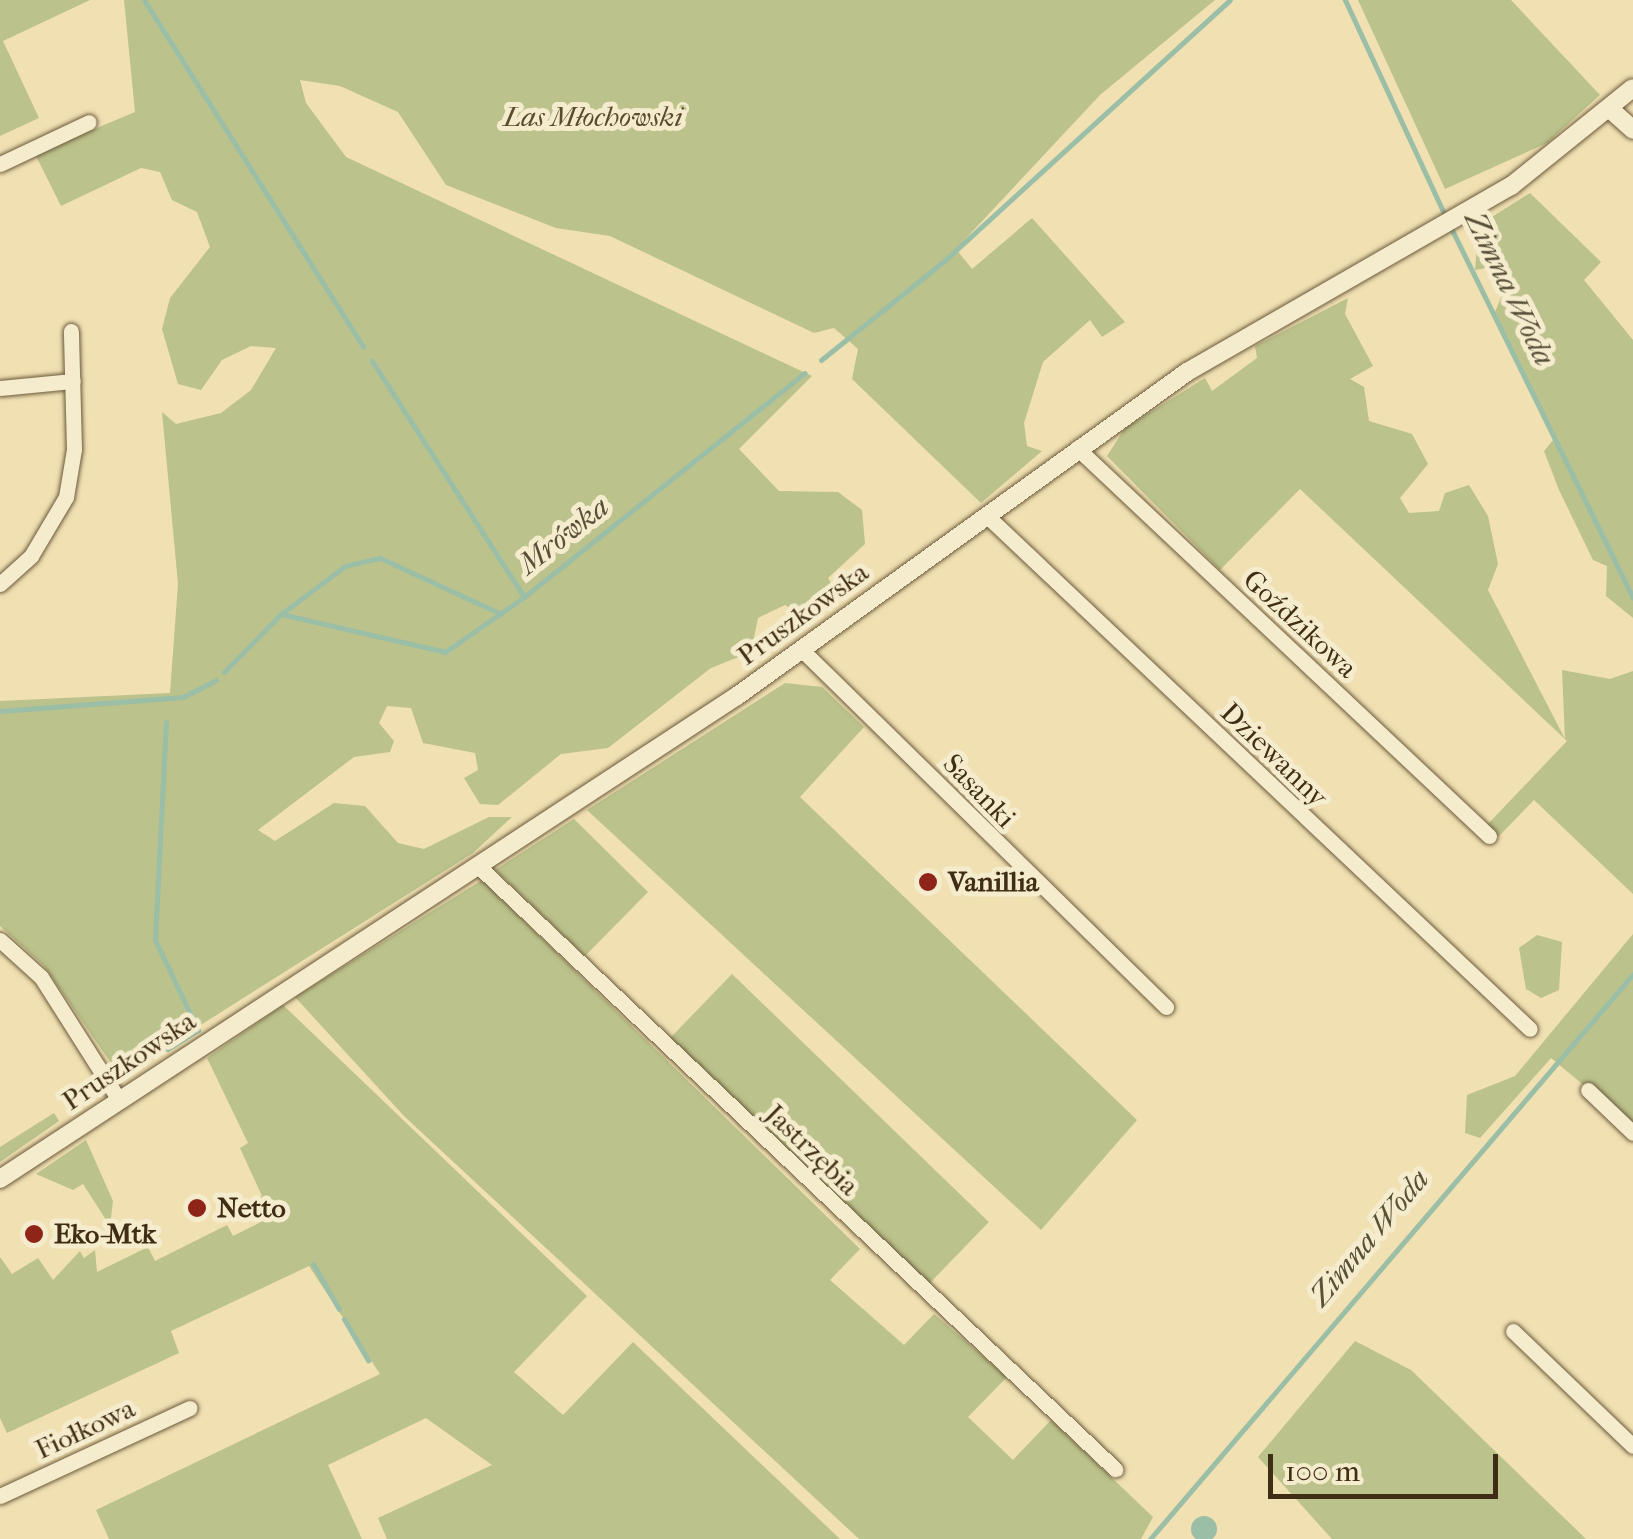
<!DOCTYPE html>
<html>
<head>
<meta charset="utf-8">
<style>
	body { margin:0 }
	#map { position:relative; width:1633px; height:1539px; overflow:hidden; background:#f0e0b2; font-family:"IM FELL French Canon",serif }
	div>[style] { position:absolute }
	.green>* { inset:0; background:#bbc28b; transform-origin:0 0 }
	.water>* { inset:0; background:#9bbea7 }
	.round { border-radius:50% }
	.stream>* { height:5px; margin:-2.5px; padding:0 2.5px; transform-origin:2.5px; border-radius:2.5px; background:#9bbea7 }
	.roads { filter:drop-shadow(0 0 2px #6c5a3c) drop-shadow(0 0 2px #6c5a3c) }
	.minor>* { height:15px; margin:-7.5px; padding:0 7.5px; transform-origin:7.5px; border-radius:7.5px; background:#f5ebcd }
	.tertiary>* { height:18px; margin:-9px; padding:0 9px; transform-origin:9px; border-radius:9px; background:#f5ebcd }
	.dots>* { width:28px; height:28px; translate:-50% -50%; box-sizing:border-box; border:5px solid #f5ebcd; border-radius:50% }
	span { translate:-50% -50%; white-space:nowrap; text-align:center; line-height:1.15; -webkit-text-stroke:10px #f5ebcd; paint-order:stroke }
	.park-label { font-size:28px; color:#594b2d; font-style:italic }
	.street-label { font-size:28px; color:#402d15 }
	.poi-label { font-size:28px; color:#402d15; font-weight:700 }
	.left { translate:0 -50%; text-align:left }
	.water-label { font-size:30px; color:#57513a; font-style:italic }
	.scale { position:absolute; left:1268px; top:1454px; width:230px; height:45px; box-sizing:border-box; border:5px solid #402d15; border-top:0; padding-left:12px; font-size:30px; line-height:35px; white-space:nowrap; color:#402d15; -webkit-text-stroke:8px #f5ebcd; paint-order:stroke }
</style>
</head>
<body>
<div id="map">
	<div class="green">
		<div style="clip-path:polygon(0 0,90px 0,3px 41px,39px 118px,0 136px)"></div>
		<div style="clip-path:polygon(124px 0,1215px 0,1100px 95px,956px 249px,972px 269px,1032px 218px,1125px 322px,1102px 337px,1090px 320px,1043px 362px,1024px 423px,1027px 446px,1042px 451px,981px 503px,852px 379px,858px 349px,834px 328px,814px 333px,610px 236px,556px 228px,446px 185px,398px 112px,340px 86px,300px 80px,306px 103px,346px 157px,812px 376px,739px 449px,779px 491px,838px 492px,862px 510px,865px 544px,828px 578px,840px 598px,813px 621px,785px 605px,758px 618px,751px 652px,711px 668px,608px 748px,561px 754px,498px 805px,480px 804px,464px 778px,478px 770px,475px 753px,423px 743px,411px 708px,387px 706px,379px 723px,394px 741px,390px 752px,354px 757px,258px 830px,275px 841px,334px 803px,365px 806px,398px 843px,424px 849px,489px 817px,512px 817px,473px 853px,120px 1076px,44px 966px,0 926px,0 701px,170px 693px,178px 584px,162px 412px,176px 424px,221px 413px,251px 390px,276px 348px,251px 346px,222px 360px,201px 390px,178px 384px,162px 329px,170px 298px,210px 247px,197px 212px,172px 200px,160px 172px,141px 168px,61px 206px,35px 154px,135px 112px)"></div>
		<div style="clip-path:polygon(1358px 0,1511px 0,1600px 95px,1547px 143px,1445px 189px)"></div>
		<div style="clip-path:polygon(1530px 193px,1601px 262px,1584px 280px,1633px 340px,1633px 618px,1606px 596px,1607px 566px,1593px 560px,1559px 490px,1544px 451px,1554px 439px,1495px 312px,1507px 283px,1498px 266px,1475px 270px,1479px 225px)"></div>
		<div style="clip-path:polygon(1348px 298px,1345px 314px,1373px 366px,1350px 379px,1364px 387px,1369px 421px,1412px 434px,1428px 464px,1400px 498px,1409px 513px,1439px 511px,1445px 493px,1469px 485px,1488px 516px,1498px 564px,1488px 590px,1565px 739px,1562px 670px,1610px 679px,1633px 671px,1633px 894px,1534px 800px,1499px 836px,1487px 825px,1567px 741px,1300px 489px,1220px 570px,1107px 456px,1125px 428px,1205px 378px,1212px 391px,1257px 358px,1255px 346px)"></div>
		<div style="clip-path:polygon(785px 683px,822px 687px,864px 727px,800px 797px,1137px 1120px,1041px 1230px,587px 810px)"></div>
		<div style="clip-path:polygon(574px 819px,648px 892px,585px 956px,495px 870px)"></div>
		<div style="clip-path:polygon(482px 880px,860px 1249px,830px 1280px,904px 1345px,934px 1314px,1007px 1377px,968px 1417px,1013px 1460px,1051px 1420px,1153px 1517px,1141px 1539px,859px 1539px,404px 1116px,295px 997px)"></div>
		<div style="clip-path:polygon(1633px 934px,1633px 1126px,1551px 1058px,1480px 1138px,1465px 1133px,1467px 1095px,1515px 1076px)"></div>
		<div style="clip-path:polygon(1537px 935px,1562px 942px,1559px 990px,1541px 998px,1526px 989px,1519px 948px)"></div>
		<div style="left:732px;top:974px;width:357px;height:90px;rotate:44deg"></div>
		<div style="clip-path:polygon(283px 1005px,587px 1296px,514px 1372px,563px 1415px,633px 1342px,840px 1539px,387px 1539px,378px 1518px,492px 1465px,426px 1418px,328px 1465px,362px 1539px,109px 1539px,96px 1510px,380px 1374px,309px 1266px,171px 1331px,179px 1353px,7px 1433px,0 1418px,0 1257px,12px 1274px,38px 1258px,53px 1280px,80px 1251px,84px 1258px,95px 1250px,97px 1272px,148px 1247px,155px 1261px,227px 1225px,233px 1236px,259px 1223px,249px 1202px,262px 1196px,240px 1148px,248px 1143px,207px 1058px)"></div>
		<div style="clip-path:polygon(54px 1113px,59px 1121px,0 1162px,0 1147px)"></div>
		<div style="clip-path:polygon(86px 1140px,113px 1201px,110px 1226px,83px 1184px,73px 1190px,36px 1174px)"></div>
		<div style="clip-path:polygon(1355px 1341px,1411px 1370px,1586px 1539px,1332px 1539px,1258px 1457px)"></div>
	</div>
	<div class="water">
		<div class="round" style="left:1191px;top:1516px;width:26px;height:26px"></div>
	</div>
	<div class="stream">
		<div style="left:144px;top:0;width:410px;rotate:57.7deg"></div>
		<div style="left:1345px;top:0;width:240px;rotate:65.1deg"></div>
		<div style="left:1451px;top:228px;width:412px;rotate:63.8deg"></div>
		<div style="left:821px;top:360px;width:158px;rotate:-38.8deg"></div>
		<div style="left:944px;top:261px;width:387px;rotate:-42.4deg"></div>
		<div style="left:372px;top:361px;width:281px;rotate:57.2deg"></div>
		<div style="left:524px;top:597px;width:359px;rotate:-38.6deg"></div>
		<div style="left:281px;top:614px;width:80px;rotate:-36.9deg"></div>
		<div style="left:345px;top:566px;width:36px;rotate:-13deg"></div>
		<div style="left:380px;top:558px;width:133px;rotate:24.8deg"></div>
		<div style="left:224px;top:672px;width:81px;rotate:-45.5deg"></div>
		<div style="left:281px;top:614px;width:168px;rotate:13deg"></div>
		<div style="left:445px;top:652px;width:96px;rotate:-34.8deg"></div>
		<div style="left:0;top:711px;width:184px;rotate:-4.4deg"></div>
		<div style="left:183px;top:697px;width:37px;rotate:-27deg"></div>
		<div style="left:166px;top:722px;width:218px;rotate:92.9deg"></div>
		<div style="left:155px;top:940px;width:100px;rotate:64.5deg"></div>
		<div style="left:198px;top:1030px;width:36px;rotate:148deg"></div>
		<div style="left:313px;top:1264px;width:52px;rotate:60deg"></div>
		<div style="left:344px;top:1319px;width:48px;rotate:59.7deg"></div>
		<div style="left:1150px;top:1539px;width:743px;rotate:-49.47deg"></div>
	</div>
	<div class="roads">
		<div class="minor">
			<div style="left:0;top:164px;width:98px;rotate:-25.3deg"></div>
			<div style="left:0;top:388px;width:73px;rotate:-5.5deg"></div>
			<div style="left:1077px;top:448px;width:566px;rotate:43.28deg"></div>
			<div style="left:986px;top:515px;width:748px;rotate:43.38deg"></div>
			<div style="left:0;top:584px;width:42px;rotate:-42.1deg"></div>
			<div style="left:31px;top:556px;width:69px;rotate:-59.3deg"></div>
			<div style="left:66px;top:497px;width:49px;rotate:-80.5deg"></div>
			<div style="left:74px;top:449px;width:118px;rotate:-91.5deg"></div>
			<div style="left:802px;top:650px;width:510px;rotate:44.44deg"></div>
			<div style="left:477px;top:865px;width:879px;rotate:43.43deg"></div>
			<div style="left:0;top:940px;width:55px;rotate:42.1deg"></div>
			<div style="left:41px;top:977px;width:146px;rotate:57.6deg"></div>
			<div style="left:1588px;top:1090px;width:62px;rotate:43.7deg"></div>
			<div style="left:1513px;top:1331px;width:166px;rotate:43.8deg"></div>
			<div style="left:0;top:1496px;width:209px;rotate:-24.9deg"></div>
		</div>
		<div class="tertiary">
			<div style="left:1610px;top:109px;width:31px;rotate:42deg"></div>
			<div style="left:0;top:1179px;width:881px;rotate:-33.24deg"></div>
			<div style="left:737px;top:696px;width:555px;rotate:-35.75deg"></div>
			<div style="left:1187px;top:372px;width:374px;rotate:-29.9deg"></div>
			<div style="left:1511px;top:186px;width:156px;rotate:-38.8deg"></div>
		</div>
	</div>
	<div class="dots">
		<div style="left:928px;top:882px;background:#8f2418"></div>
		<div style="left:197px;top:1208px;background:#8f2418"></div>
		<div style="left:34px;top:1234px;background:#8f2418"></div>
	</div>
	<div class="park-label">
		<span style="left:593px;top:117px">Las Młochowski</span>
	</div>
	<div class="street-label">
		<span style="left:803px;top:614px;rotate:-36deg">Pruszkowska</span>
		<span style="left:1300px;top:624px;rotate:43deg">Goździkowa</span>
		<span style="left:1274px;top:755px;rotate:44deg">Dziewanny</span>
		<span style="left:979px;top:791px;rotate:46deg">Sasanki</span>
		<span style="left:129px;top:1061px;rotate:-34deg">Pruszkowska</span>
		<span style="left:812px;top:1150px;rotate:44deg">Jastrzębia</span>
		<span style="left:85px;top:1429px;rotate:-25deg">Fiołkowa</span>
	</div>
	<div class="poi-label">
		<span class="left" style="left:948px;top:882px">Vanillia</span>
		<span class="left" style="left:217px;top:1208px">Netto</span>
		<span class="left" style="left:54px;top:1234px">Eko-Mtk</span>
	</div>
	<div class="water-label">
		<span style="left:1509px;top:289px;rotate:64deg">Zimna Woda</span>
		<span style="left:564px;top:536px;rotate:-38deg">Mrówka</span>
		<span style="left:1370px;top:1238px;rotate:-50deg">Zimna Woda</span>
	</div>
	<div class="scale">100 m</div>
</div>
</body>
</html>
